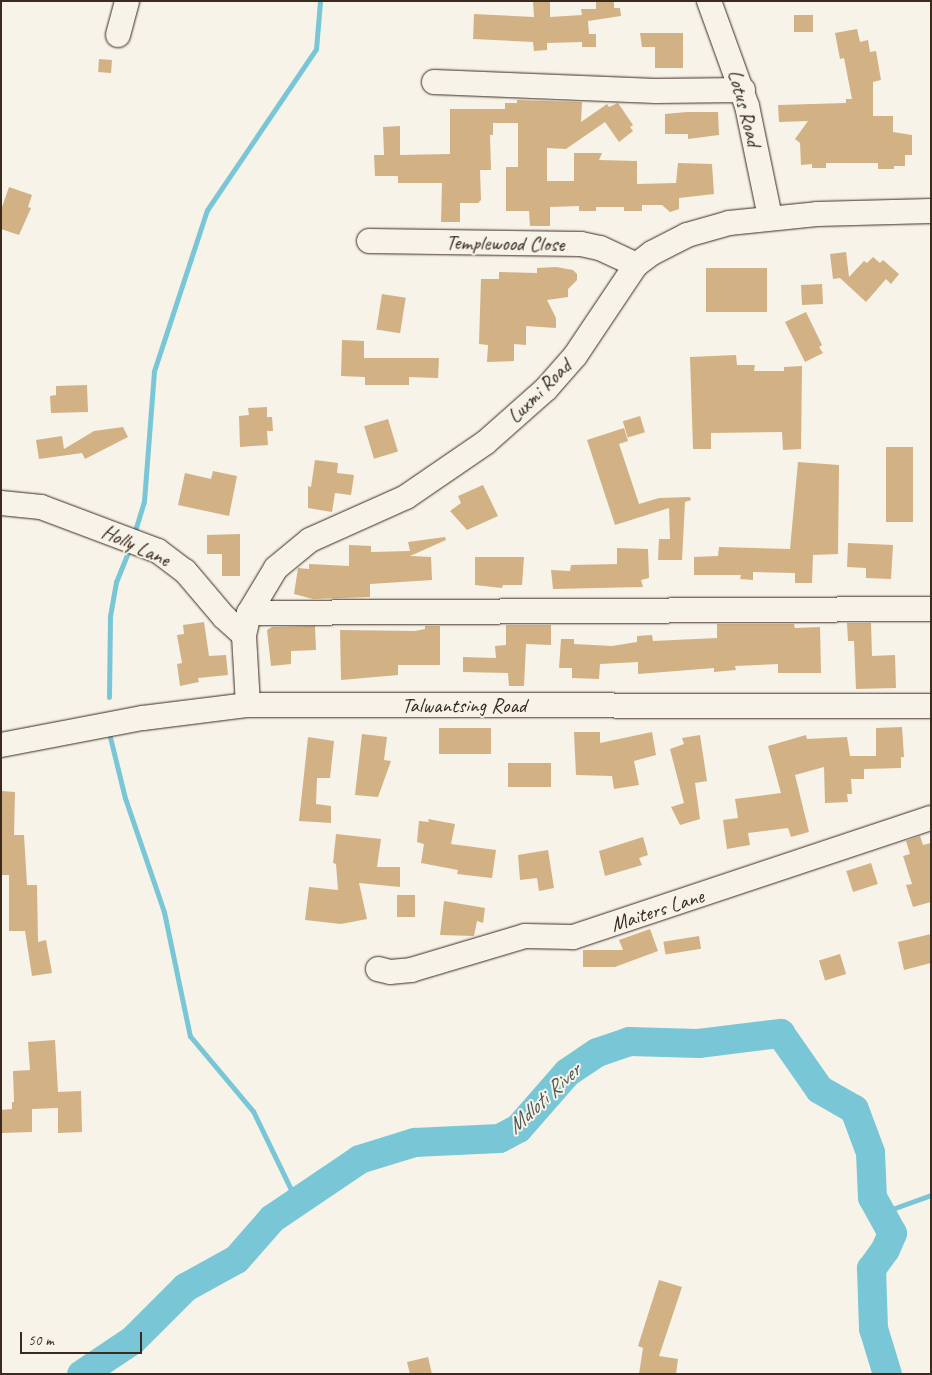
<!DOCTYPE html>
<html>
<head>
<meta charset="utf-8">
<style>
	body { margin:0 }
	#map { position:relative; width:932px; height:1375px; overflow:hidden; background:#f7f3e8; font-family:Caveat,sans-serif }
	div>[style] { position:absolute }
	.stream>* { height:5px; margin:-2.5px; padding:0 2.5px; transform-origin:2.5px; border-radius:2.5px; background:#79c7d6 }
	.river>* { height:29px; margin:-14.5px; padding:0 14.5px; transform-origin:14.5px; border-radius:14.5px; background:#79c7d6 }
	.building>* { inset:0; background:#d2b185; transform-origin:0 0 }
	.roads { filter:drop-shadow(0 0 1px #3b2a1e) drop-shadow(0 0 1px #3b2a1e) }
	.minor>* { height:24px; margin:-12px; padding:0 12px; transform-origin:12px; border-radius:12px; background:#f7f3e8 }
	span { translate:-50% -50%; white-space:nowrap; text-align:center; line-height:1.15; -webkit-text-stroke:4px #f7f3e8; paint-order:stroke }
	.street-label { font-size:21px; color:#3b2a1e }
	.water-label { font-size:22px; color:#4e5955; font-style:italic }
	.frame { position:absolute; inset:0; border:2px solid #3b2a1e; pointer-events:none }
	.scale { position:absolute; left:20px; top:1332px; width:122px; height:22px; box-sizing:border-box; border:2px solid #3b2a1e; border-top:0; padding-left:6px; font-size:15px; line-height:18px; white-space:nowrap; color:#3b2a1e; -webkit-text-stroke:4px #f7f3e8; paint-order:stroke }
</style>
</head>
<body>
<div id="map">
	<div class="stream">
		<div style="left:134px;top:534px;width:34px;rotate:-73deg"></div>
		<div style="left:144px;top:501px;width:130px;rotate:-85.6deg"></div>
		<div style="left:154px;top:371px;width:169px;rotate:-71.8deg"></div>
		<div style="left:207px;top:210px;width:194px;rotate:-55.9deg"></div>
		<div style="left:316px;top:49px;width:48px;rotate:-85.2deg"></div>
		<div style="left:109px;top:697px;width:81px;rotate:-89.3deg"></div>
		<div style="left:110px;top:616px;width:35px;rotate:-80deg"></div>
		<div style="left:116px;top:582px;width:38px;rotate:-68deg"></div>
		<div style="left:109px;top:733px;width:67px;rotate:76.2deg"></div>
		<div style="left:125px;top:798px;width:120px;rotate:71.1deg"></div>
		<div style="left:164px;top:912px;width:127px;rotate:78.2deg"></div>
		<div style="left:190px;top:1036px;width:98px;rotate:50deg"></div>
		<div style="left:253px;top:1111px;width:101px;rotate:64.2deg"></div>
		<div style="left:881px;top:1213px;width:53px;rotate:-19.8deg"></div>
	</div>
	<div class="river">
		<div style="left:81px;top:1374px;width:61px;rotate:-33.7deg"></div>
		<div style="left:132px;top:1340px;width:75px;rotate:-45deg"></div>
		<div style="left:185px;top:1287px;width:58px;rotate:-28.8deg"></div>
		<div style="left:236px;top:1259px;width:55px;rotate:-48.7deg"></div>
		<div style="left:272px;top:1218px;width:105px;rotate:-34.1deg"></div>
		<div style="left:359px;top:1159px;width:58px;rotate:-17.2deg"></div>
		<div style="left:414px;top:1142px;width:85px;rotate:-2.7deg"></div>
		<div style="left:499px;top:1138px;width:21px;rotate:-28deg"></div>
		<div style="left:518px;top:1128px;width:74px;rotate:-48.8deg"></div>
		<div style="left:567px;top:1072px;width:36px;rotate:-34deg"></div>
		<div style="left:597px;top:1052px;width:34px;rotate:-19deg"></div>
		<div style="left:629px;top:1041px;width:69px;rotate:1.7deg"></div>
		<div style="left:698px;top:1043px;width:83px;rotate:-7deg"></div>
		<div style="left:780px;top:1033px;width:68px;rotate:55.1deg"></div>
		<div style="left:819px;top:1089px;width:40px;rotate:29.7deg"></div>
		<div style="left:854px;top:1109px;width:46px;rotate:69.6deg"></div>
		<div style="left:870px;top:1152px;width:45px;rotate:87.5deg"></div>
		<div style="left:872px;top:1197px;width:41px;rotate:60.9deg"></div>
		<div style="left:892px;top:1233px;width:17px;rotate:114deg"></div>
		<div style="left:885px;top:1249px;width:24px;rotate:126deg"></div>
		<div style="left:871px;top:1268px;width:60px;rotate:88.1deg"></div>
		<div style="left:873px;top:1328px;width:48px;rotate:73.1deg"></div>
	</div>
	<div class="building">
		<div style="clip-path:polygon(533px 1px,550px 1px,550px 17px,582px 15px,581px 9px,596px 9px,596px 1px,614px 1px,614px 8px,620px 8px,621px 16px,588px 21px,589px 34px,596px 34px,596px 47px,582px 47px,582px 42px,547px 43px,547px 50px,534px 51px,533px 42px,473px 39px,474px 14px,534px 17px)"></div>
		<div style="left:794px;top:15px;width:19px;height:17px"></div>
		<div style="clip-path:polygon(857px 29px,860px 42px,868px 40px,870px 52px,876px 51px,881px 80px,873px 82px,873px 116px,893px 116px,893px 132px,912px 135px,912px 155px,905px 155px,905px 166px,894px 166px,894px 169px,878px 169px,878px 163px,826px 163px,826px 168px,812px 168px,812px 164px,801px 165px,800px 143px,795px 139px,808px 121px,779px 122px,778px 105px,846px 103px,846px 99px,852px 99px,844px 58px,840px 59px,835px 33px)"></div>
		<div style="clip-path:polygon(640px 33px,683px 33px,683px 68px,655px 68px,655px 47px,642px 47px)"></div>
		<div style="left:99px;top:59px;width:13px;height:13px;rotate:4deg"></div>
		<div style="clip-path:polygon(517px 100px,582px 102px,581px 122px,607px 104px,609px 107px,618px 103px,633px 125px,630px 127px,633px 131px,619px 142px,605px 122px,566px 149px,547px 148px,547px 181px,574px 181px,574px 153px,602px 153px,599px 160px,637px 161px,637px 184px,676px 183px,678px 163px,712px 164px,714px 194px,679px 198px,679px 209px,670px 212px,662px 205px,642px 205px,642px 211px,624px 211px,624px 207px,596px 207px,596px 211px,579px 211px,579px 206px,550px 207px,550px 226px,530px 226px,529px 211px,506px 211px,506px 167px,518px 167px,518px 123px,493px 123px,493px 135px,490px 135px,491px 170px,480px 170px,481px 200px,478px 203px,460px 203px,460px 222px,441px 222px,442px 183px,398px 183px,398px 176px,375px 176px,374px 155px,384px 155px,383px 127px,400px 126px,400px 155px,450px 154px,450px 109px,505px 109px,505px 103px,517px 103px)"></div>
		<div style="clip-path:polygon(687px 112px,718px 112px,719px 135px,688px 139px,688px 134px,665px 134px,665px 114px)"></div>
		<div style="clip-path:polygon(9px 187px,32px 195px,28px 207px,31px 208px,19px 235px,1px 229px,1px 210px)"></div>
		<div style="clip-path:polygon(846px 252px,849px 277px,864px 261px,867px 263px,873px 257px,880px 263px,883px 260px,899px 274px,891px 284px,886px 279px,866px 302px,840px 278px,833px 279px,830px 254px)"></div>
		<div style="clip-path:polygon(556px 267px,573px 270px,577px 274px,577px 280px,568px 289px,568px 297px,547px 300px,556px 318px,556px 328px,526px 326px,526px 345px,514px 344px,514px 361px,487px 362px,488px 345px,479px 344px,481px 279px,499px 279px,499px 272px,537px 273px,537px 268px)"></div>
		<div style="left:767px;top:268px;width:44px;height:61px;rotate:90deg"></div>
		<div style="left:822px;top:284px;width:20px;height:21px;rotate:87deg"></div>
		<div style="left:382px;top:294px;width:24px;height:36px;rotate:9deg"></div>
		<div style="clip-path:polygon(806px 312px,822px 345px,819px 347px,823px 353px,805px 362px,785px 322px)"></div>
		<div style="clip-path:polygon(342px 340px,364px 341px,364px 358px,439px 358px,438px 378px,409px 377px,409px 385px,365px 385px,365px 377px,341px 376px)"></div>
		<div style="clip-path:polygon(736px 355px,737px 365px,755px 365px,754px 371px,784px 371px,784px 367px,802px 366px,801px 449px,783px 450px,782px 432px,711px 433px,711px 449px,693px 449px,690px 357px)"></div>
		<div style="clip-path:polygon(87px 385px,88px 412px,51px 413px,50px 396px,56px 395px,56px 386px)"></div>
		<div style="clip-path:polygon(267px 407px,267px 417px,272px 417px,273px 431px,267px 431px,268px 445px,240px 447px,239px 416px,249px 415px,248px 408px)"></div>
		<div style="left:640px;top:416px;width:17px;height:18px;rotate:73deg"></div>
		<div style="left:388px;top:419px;width:34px;height:25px;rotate:73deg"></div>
		<div style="clip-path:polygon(123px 427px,128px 437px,85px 459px,82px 453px,39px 459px,36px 440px,62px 436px,64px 449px,94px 431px)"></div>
		<div style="clip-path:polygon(624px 428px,628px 441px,619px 444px,639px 504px,659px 498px,690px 497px,691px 500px,685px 502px,682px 560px,658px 560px,659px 539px,670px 539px,669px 508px,615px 525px,587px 440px)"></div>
		<div style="left:886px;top:447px;width:27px;height:75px"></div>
		<div style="clip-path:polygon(315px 460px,338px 463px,337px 473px,354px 475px,351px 495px,335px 493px,332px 512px,308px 508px,308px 486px,311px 487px)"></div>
		<div style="clip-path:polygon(798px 462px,839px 465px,838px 554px,813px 555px,812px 583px,795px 583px,795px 573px,753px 572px,753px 580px,740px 579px,741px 575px,694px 575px,694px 557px,718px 556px,719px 547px,790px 549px)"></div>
		<div style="clip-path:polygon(213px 471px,237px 476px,229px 516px,178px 505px,185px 473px,211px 479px)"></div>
		<div style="clip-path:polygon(483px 485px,498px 516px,467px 530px,450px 511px,461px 503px,458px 496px)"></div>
		<div style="clip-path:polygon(240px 534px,240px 576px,222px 576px,222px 554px,207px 554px,207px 535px)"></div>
		<div style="clip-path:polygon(445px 537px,446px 540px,410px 556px,431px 557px,432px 580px,370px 584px,370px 597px,313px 599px,294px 594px,298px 568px,309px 569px,309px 564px,349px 566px,349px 545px,371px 546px,371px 552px,410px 551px,408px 542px)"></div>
		<div style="clip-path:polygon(848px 543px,893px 545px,891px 579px,866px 578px,866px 568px,847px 567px)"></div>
		<div style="clip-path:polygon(617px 548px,648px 549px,649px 578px,641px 580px,643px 587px,553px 589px,551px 570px,570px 571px,571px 565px,617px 564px)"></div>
		<div style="clip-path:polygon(475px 557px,524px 557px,522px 585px,503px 585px,502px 588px,475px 585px)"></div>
		<div style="clip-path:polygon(204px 622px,209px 656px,226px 655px,228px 675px,198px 678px,199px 682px,180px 686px,177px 664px,182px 663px,177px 635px,184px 634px,183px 625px)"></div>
		<div style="clip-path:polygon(847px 623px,871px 623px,872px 656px,895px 655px,896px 688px,856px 689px,854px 641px,848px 641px)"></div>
		<div style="clip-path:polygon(717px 624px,794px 624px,795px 628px,820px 627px,821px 673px,778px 673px,778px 664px,735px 666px,736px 670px,714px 672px,714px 668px,638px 674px,638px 662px,600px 664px,599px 679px,572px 678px,572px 668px,559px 668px,561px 639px,574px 639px,574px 644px,612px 646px,637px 642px,637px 636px,652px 635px,653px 641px,717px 638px)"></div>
		<div style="clip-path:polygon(506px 625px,551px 625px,551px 645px,526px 644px,524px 686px,509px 686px,508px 673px,463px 672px,463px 657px,496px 658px,495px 646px,506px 645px)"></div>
		<div style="clip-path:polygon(315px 626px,316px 650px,291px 651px,291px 664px,271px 666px,267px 630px,272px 627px)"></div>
		<div style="clip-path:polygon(425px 626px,440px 626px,440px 665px,398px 665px,398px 675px,341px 680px,340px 630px,415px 631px,425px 629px)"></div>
		<div style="clip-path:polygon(902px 727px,904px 757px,901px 757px,901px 768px,864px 769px,864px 779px,851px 779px,852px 794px,847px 794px,848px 802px,825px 803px,824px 767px,795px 775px,809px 832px,791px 837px,788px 828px,748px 833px,750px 845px,727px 849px,723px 820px,738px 818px,735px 799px,781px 793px,768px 746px,806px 735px,807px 739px,847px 737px,850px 756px,876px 756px,876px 728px)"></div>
		<div style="left:439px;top:728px;width:52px;height:26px"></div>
		<div style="clip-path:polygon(574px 732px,600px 732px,600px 743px,652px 732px,656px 755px,634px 761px,639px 785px,614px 789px,612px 776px,576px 775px)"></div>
		<div style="clip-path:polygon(362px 734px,387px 737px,384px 760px,391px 761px,378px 797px,355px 795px)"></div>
		<div style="clip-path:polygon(700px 735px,707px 781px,695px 783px,700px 819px,680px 825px,671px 807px,684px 803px,670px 749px,684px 744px,682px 738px)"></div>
		<div style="clip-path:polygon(308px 737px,334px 741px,330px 778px,317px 778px,316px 804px,331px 806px,331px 823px,299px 821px)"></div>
		<div style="left:551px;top:763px;width:24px;height:43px;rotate:90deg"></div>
		<div style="clip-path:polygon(1px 791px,15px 792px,14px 835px,24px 835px,27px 885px,37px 885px,38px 942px,46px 940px,52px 973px,32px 976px,25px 931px,9px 931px,9px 875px,1px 875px)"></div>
		<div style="clip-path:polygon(428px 819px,455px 824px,451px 844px,496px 850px,492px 878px,457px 874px,458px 870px,421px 863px,424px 844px,417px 842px,419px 821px,429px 822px)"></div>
		<div style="clip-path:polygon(336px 834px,381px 839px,377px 867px,400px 867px,400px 887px,359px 883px,367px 919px,341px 924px,305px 920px,309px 887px,338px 890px,336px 864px,333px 863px)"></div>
		<div style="clip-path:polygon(920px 836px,923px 845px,931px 843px,931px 902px,913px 907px,906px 885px,912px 884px,903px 856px,910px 854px,906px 841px)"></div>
		<div style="clip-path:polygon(643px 837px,648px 855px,639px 858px,642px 865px,605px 876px,599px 851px)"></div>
		<div style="clip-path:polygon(548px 850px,554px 888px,539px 891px,537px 878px,520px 880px,518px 855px)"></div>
		<div style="left:871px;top:863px;width:22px;height:26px;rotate:72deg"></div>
		<div style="left:397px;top:895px;width:18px;height:22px"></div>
		<div style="clip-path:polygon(444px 901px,485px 908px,483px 923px,477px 921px,474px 936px,440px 935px)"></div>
		<div style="clip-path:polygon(650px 929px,658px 951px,615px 967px,583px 967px,583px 950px,623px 950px,619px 940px)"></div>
		<div style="clip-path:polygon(931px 934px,931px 963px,904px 970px,898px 942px)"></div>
		<div style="left:699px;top:936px;width:13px;height:36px;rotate:81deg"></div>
		<div style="left:840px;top:954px;width:21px;height:22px;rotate:73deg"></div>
		<div style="clip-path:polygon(55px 1040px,58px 1092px,81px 1091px,82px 1132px,58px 1133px,58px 1108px,32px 1109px,32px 1132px,1px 1133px,1px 1110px,12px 1109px,12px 1102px,14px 1102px,13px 1071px,30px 1070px,28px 1042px)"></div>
		<div style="clip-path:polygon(659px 1280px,682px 1287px,659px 1356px,678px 1359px,676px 1374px,639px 1374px,643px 1348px,638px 1346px)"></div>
		<div style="clip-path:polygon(428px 1357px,432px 1374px,410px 1374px,407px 1362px)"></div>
	</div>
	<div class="roads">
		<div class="minor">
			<div style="left:709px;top:1px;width:112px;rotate:70.1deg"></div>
			<div style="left:747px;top:106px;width:113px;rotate:78.3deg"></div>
			<div style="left:118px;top:35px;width:35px;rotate:-75deg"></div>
			<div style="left:434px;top:82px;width:222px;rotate:2.3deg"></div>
			<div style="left:656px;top:91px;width:87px;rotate:-0.7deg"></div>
			<div style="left:369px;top:241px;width:212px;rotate:0.8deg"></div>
			<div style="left:581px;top:244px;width:19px;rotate:12deg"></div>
			<div style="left:600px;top:248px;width:40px;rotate:25deg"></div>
			<div style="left:1px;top:503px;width:40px;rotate:5.7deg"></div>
			<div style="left:41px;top:507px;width:125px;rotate:20.6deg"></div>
			<div style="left:158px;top:551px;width:34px;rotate:37deg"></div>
			<div style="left:185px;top:571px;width:60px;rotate:49.7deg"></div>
			<div style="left:224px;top:617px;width:27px;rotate:42deg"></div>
			<div style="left:249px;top:613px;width:682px;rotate:-0.34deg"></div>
			<div style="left:248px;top:705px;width:70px;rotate:-93.3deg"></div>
			<div style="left:244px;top:635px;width:23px;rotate:-77deg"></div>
			<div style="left:249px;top:613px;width:52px;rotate:-59deg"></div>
			<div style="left:276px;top:568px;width:44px;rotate:-39.5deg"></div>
			<div style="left:310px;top:540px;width:105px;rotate:-24.1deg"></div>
			<div style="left:406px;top:497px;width:96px;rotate:-34.4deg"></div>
			<div style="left:485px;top:443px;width:81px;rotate:-41.5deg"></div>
			<div style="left:546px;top:389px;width:44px;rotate:-48.7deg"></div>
			<div style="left:575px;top:356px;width:110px;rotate:-56.2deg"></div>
			<div style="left:636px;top:265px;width:20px;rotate:-37deg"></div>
			<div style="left:652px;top:253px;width:39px;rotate:-27deg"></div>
			<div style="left:687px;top:235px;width:44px;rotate:-15.9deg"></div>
			<div style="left:729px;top:223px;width:88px;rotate:-5.8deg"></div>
			<div style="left:817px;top:214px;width:114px;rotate:-1.5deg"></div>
			<div style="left:1px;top:745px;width:145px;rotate:-10.8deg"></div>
			<div style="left:143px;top:718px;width:106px;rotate:-7.1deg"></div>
			<div style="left:248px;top:705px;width:683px;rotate:0.08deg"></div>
			<div style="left:378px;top:969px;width:12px;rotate:14deg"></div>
			<div style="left:390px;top:972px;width:21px;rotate:-5deg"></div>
			<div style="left:411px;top:970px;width:119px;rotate:-16.6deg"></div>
			<div style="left:525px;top:936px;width:48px;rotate:1.2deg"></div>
			<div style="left:573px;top:937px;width:377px;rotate:-18.4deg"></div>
		</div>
	</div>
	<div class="street-label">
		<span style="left:745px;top:108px;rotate:75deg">Lotus Road</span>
		<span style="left:505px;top:243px;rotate:1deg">Templewood Close</span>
		<span style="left:539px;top:391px;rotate:-45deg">Luxmi Road</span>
		<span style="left:136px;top:545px;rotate:25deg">Holly Lane</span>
		<span style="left:464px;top:705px">Talwantsing Road</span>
		<span style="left:657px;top:910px;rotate:-18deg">Maiters Lane</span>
	</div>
	<div class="water-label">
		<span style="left:544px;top:1099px;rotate:-43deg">Mdloti River</span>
	</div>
	<div class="frame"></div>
	<div class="scale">50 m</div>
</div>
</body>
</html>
